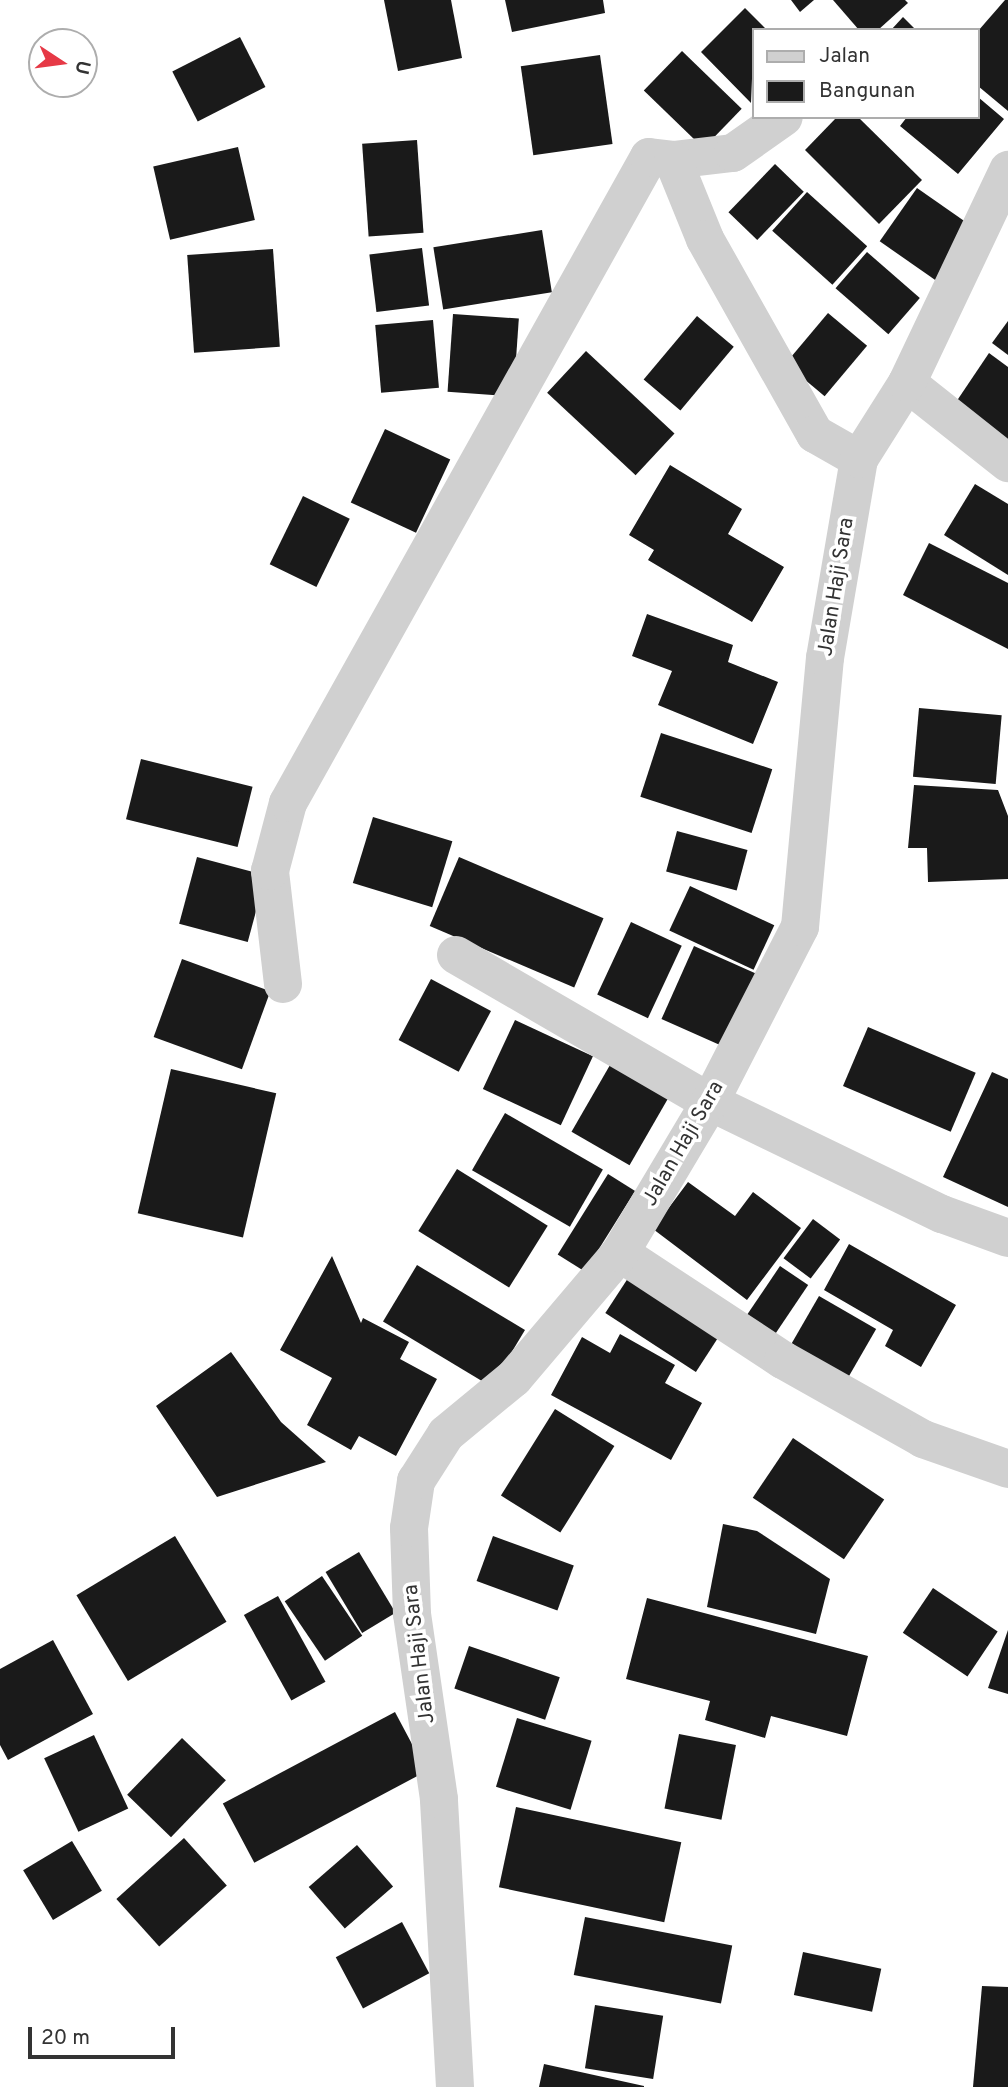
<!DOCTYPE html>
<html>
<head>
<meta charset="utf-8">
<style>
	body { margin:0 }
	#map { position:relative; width:1008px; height:2087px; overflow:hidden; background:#fff; font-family:Overpass,sans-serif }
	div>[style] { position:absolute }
	.building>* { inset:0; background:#1a1a1a; transform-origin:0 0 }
	.street>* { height:38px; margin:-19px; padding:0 19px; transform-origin:19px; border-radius:19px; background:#d0d0d0 }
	span { translate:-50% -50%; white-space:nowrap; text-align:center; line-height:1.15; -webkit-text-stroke:7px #fff; paint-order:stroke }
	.street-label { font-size:21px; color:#333 }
	.legend { position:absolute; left:752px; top:28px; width:228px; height:91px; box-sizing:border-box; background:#fff; border:2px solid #adadad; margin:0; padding:9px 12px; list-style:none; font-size:21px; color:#333 }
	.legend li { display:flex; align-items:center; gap:14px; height:35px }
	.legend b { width:35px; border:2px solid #adadad }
	.north { position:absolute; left:28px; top:28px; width:70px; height:70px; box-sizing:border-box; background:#fff; border:2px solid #adadad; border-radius:50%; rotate:103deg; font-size:19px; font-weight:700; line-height:28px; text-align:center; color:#333 }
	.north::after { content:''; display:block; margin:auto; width:24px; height:32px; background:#e63946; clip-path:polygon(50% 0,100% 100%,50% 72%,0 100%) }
	.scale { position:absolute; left:28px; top:2027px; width:147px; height:32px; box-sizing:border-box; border:4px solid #333; border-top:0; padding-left:9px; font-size:21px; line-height:24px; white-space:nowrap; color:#333; -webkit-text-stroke:5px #fff; paint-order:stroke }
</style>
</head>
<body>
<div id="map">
	<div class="building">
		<div style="clip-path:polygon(384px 0,451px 0,462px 58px,398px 71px)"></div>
		<div style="clip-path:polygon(505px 0,603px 0,605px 13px,512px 32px)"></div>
		<div style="clip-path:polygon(791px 0,814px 0,800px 12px)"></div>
		<div style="clip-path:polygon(833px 0,905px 0,908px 3px,878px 30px,859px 30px)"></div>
		<div style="clip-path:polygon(1005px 0,1008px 0,1008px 111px,978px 86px,978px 31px)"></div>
		<div style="clip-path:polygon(745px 8px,767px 30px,754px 30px,751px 103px,701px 52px)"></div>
		<div style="clip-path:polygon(903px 17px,916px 30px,891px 30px)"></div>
		<div style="left:240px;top:37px;width:56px;height:76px;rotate:63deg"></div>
		<div style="left:682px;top:51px;width:83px;height:55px;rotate:44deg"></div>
		<div style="left:600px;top:55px;width:90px;height:80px;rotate:82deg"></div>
		<div style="clip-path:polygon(978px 97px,1004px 119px,958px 174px,900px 126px,907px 117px,978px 117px)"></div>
		<div style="clip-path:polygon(837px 117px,858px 117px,922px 180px,879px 224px,805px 150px)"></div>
		<div style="left:417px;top:140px;width:93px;height:55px;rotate:86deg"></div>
		<div style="left:238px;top:147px;width:75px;height:87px;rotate:77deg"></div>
		<div style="left:775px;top:164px;width:40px;height:67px;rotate:44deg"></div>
		<div style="left:917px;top:188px;width:73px;height:65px;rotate:35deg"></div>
		<div style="left:807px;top:192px;width:81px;height:52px;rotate:42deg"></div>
		<div style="left:542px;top:230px;width:63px;height:110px;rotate:81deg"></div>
		<div style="left:422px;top:248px;width:58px;height:53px;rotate:83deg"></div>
		<div style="left:273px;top:249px;width:98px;height:86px;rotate:86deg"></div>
		<div style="left:867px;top:252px;width:70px;height:48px;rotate:41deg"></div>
		<div style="left:828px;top:313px;width:51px;height:66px;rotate:40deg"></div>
		<div style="left:453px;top:314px;width:66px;height:78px;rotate:4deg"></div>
		<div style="left:697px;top:316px;width:48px;height:83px;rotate:40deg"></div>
		<div style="left:433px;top:320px;width:68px;height:58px;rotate:85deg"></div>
		<div style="clip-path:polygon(1008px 321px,1008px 355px,992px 343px)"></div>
		<div style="left:586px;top:351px;width:121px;height:57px;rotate:43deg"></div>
		<div style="clip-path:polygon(989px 353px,1008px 367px,1008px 446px,952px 408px)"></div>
		<div style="left:385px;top:429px;width:72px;height:81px;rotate:25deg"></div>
		<div style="clip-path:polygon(670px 465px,742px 509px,728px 534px,784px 567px,752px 622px,648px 560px,654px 550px,629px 535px)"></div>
		<div style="clip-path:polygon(975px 484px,1008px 504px,1008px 575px,944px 535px)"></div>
		<div style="left:303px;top:496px;width:52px;height:76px;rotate:26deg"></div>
		<div style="clip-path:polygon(929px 543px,1008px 583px,1008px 649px,903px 595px)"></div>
		<div style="clip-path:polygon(647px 614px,733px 645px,728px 662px,778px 682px,753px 744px,658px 705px,672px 671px,632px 656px)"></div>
		<div style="left:919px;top:708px;width:83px;height:69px;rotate:5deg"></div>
		<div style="left:661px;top:733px;width:117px;height:67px;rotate:18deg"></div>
		<div style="left:141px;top:759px;width:115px;height:62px;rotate:14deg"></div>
		<div style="clip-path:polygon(914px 785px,998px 790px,1008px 816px,1008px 879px,928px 882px,927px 848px,908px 848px)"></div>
		<div style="left:373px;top:817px;width:83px;height:69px;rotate:17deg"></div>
		<div style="left:677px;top:831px;width:73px;height:42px;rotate:15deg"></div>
		<div style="left:197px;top:857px;width:71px;height:69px;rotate:15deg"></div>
		<div style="left:459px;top:857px;width:157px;height:75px;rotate:23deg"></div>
		<div style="left:690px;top:886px;width:93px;height:49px;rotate:25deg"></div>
		<div style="left:631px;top:922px;width:56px;height:80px;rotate:25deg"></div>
		<div style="left:694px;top:946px;width:72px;height:80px;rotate:24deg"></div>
		<div style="left:182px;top:959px;width:94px;height:83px;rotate:20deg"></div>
		<div style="left:431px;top:979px;width:68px;height:69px;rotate:28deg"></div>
		<div style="left:515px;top:1020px;width:86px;height:76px;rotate:25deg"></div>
		<div style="left:868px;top:1027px;width:117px;height:64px;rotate:23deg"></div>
		<div style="left:610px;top:1065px;width:67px;height:77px;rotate:30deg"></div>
		<div style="left:171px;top:1069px;width:108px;height:148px;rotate:13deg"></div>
		<div style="clip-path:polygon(992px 1072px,1008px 1079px,1008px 1207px,943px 1177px)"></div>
		<div style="left:505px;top:1113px;width:113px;height:66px;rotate:30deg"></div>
		<div style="left:457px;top:1169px;width:107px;height:73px;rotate:32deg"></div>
		<div style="left:608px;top:1174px;width:32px;height:95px;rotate:32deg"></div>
		<div style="clip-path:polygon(688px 1182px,735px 1216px,753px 1192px,801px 1228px,747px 1300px,653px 1229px)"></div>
		<div style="left:813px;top:1219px;width:34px;height:49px;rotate:37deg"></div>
		<div style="clip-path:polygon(849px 1244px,956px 1305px,921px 1367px,885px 1346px,893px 1330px,824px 1290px)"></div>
		<div style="clip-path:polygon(332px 1256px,361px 1323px,363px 1318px,409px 1342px,400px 1359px,437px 1379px,396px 1456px,359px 1436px,351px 1450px,307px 1425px,332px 1378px,280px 1350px)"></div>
		<div style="left:417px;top:1265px;width:126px;height:66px;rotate:31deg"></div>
		<div style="left:780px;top:1266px;width:34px;height:68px;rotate:34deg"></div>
		<div style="left:632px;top:1272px;width:108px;height:49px;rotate:33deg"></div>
		<div style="left:819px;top:1296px;width:66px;height:71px;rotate:30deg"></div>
		<div style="clip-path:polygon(620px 1334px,675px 1365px,665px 1383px,702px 1403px,671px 1460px,551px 1395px,582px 1337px,610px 1353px)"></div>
		<div style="clip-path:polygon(231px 1352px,281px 1422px,326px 1462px,217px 1497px,156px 1406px)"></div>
		<div style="left:555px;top:1409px;width:70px;height:102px;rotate:32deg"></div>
		<div style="left:793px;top:1438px;width:110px;height:72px;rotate:34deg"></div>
		<div style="clip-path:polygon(723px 1524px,757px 1531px,830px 1579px,816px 1634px,707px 1607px)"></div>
		<div style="left:175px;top:1536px;width:100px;height:115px;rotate:59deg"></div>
		<div style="left:493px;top:1536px;width:86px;height:48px;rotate:20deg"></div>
		<div style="left:359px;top:1552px;width:71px;height:39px;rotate:59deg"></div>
		<div style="left:322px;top:1576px;width:72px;height:45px;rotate:56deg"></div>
		<div style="left:933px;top:1588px;width:78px;height:54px;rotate:34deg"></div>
		<div style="left:278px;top:1596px;width:98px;height:39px;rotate:61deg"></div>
		<div style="clip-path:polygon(647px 1598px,868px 1656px,847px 1736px,771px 1716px,765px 1738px,705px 1720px,710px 1701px,626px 1679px)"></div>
		<div style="clip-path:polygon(1008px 1630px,1008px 1694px,988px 1688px)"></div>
		<div style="clip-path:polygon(53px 1640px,93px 1714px,8px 1760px,0 1745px,0 1669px)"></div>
		<div style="left:469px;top:1646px;width:96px;height:45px;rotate:19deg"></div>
		<div style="left:395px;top:1712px;width:67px;height:195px;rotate:62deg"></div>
		<div style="left:517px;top:1718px;width:78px;height:72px;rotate:17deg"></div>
		<div style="left:679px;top:1734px;width:58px;height:76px;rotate:11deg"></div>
		<div style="left:94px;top:1735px;width:81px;height:55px;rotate:65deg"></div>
		<div style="left:182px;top:1738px;width:61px;height:79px;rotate:44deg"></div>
		<div style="left:516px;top:1807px;width:169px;height:82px;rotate:12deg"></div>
		<div style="left:184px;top:1838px;width:64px;height:91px;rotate:48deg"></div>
		<div style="left:72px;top:1841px;width:58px;height:57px;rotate:59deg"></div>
		<div style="left:357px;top:1845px;width:55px;height:64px;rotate:49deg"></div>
		<div style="left:585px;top:1917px;width:150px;height:59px;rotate:11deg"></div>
		<div style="left:402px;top:1922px;width:58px;height:75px;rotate:62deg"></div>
		<div style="left:803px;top:1952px;width:80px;height:44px;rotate:12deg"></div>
		<div style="clip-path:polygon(982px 1986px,1008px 1987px,1008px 2087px,973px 2087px)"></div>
		<div style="left:595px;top:2005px;width:69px;height:64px;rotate:9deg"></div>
		<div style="clip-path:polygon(544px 2064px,644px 2086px,644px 2087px,539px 2087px)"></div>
	</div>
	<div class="street">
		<div style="left:673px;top:160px;width:60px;rotate:-6.7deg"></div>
		<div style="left:733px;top:153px;width:62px;rotate:-35.2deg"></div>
		<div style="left:907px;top:383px;width:129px;rotate:38.4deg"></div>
		<div style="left:456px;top:955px;width:293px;rotate:30.1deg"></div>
		<div style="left:710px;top:1102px;width:258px;rotate:25.8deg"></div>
		<div style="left:942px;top:1214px;width:70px;rotate:20deg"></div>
		<div style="left:283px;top:984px;width:114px;rotate:-96.6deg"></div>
		<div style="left:270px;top:871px;width:70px;rotate:-75.2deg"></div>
		<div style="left:288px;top:803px;width:740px;rotate:-60.8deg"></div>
		<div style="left:649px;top:157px;width:24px;rotate:7deg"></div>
		<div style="left:673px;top:160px;width:85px;rotate:67.9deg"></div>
		<div style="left:705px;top:239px;width:224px;rotate:60.6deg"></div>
		<div style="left:815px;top:434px;width:51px;rotate:29.6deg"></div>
		<div style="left:620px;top:1253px;width:195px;rotate:33.3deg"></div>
		<div style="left:783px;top:1360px;width:161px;rotate:29.4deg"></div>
		<div style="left:923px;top:1439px;width:90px;rotate:19.4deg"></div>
		<div style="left:455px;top:2087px;width:288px;rotate:-93.2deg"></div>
		<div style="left:439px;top:1799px;width:187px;rotate:-98.3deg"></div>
		<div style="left:412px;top:1614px;width:86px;rotate:-92deg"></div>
		<div style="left:409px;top:1528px;width:48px;rotate:-81.5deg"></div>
		<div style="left:416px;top:1481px;width:56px;rotate:-57.4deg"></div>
		<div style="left:446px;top:1434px;width:88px;rotate:-39.5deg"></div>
		<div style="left:514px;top:1378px;width:164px;rotate:-49.7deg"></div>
		<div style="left:620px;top:1253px;width:176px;rotate:-59.2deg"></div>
		<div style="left:710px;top:1102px;width:197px;rotate:-62.8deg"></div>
		<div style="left:800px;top:927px;width:270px;rotate:-84.7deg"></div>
		<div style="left:825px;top:658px;width:202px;rotate:-80.3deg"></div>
		<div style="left:859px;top:459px;width:90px;rotate:-57.7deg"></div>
		<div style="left:907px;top:383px;width:236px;rotate:-64.6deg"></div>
	</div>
	<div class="street-label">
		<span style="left:837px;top:587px;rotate:-81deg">Jalan Haji Sara</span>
		<span style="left:684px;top:1144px;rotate:-60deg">Jalan Haji Sara</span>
		<span style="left:420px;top:1654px;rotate:-97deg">Jalan Haji Sara</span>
	</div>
	<ul class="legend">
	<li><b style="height:9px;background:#d0d0d0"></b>Jalan</li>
	<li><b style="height:19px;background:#1a1a1a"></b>Bangunan</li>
	</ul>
	<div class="north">U</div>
	<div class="scale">20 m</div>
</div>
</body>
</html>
